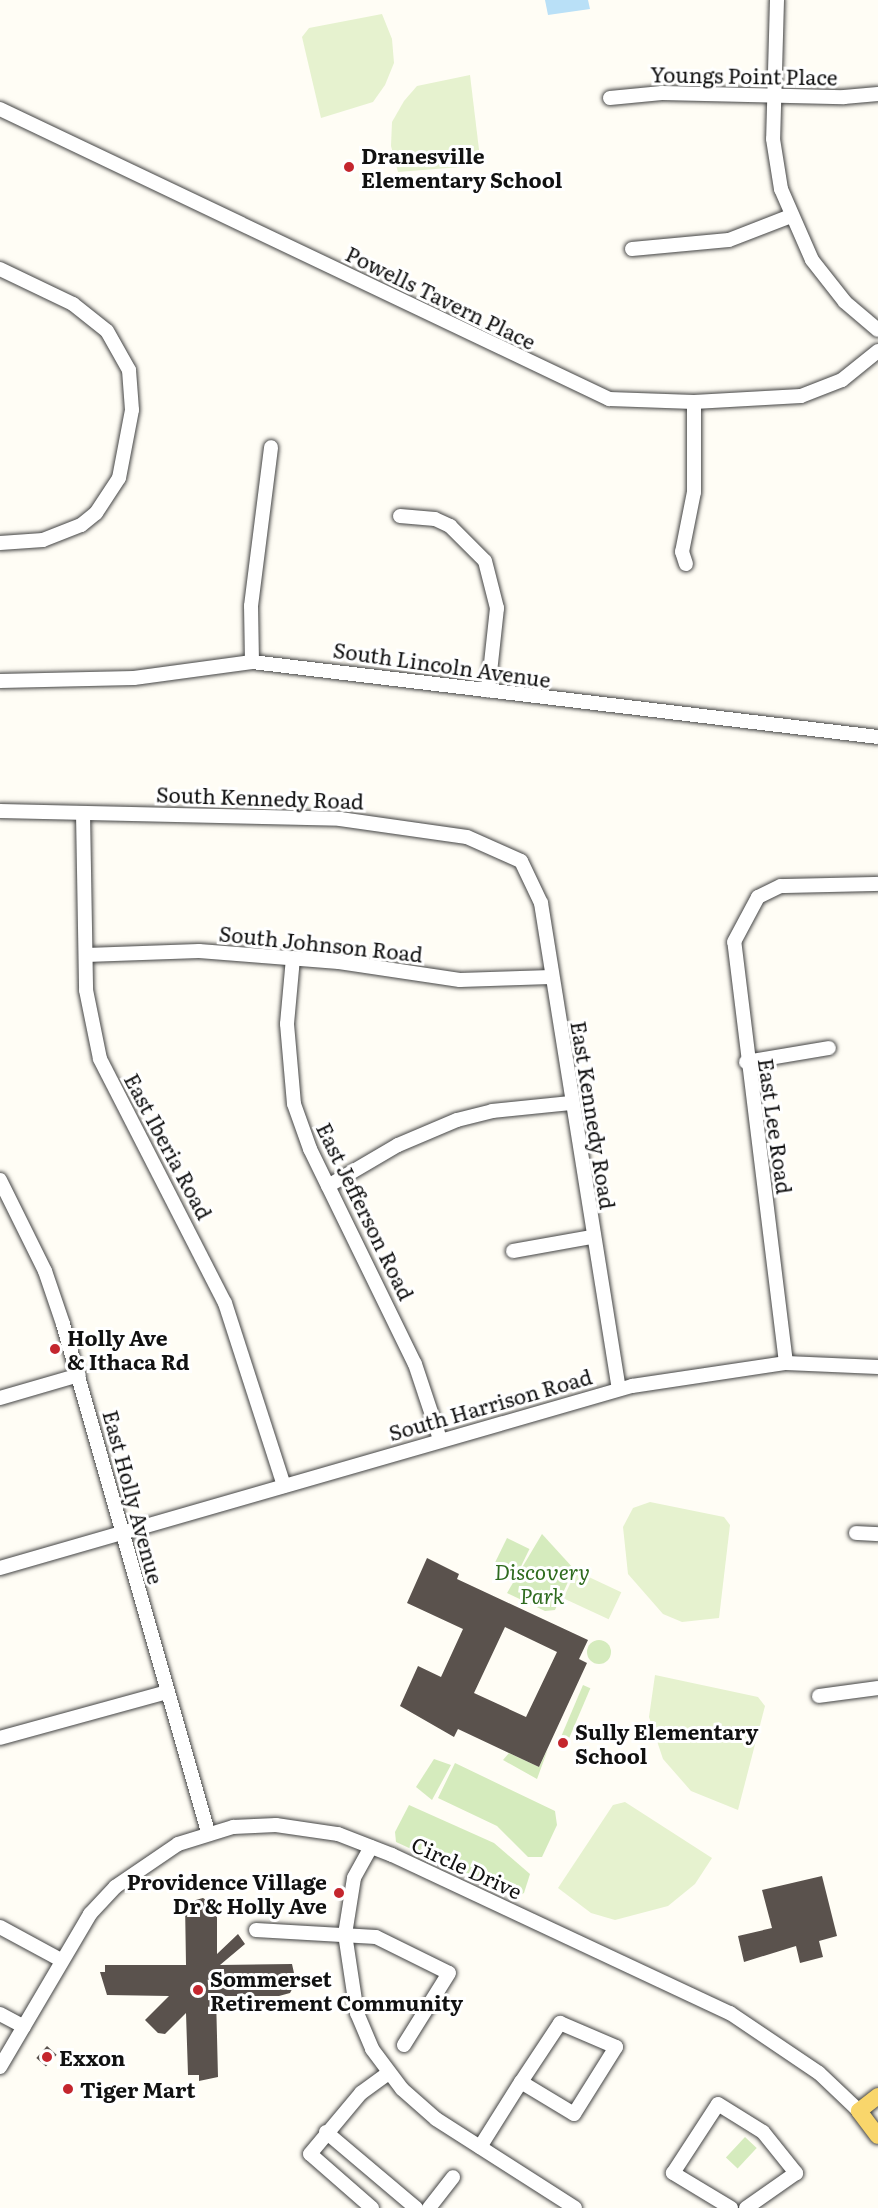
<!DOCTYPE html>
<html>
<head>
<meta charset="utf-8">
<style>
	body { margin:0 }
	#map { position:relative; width:878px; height:2208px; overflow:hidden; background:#fffdf5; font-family:Literata,serif }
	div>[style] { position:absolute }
	.green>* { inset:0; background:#d5ebbd; transform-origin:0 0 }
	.round { border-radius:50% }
	.pitch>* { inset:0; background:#e6f2cf; transform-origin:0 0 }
	.water>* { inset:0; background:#b9e0f7 }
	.building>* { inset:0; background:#5a524d; transform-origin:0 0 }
	.roads { filter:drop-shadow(0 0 2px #444) drop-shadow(0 0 2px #444) }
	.minor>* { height:14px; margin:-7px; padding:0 7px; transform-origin:7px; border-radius:7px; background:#fff }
	.major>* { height:16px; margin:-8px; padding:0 8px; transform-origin:8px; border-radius:8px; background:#f9d66b }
	.dots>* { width:16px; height:16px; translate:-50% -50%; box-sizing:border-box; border:3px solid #fff; border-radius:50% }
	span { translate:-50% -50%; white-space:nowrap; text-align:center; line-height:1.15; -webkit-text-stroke:6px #fff; paint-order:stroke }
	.street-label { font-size:21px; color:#111 }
	.poi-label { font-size:21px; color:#111; font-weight:700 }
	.left { translate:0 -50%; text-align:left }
	.right { translate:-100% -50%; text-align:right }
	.park-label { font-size:21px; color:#2f6b1f; font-style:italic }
</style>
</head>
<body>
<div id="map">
	<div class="green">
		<div style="clip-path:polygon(542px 1534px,574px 1569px,555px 1610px,545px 1611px,507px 1593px)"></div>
		<div style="left:507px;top:1538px;width:25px;height:30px;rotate:26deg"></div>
		<div class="round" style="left:587px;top:1640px;width:24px;height:24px"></div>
		<div style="left:583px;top:1685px;width:8px;height:67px;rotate:23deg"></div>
		<div style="clip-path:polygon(548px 1749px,537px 1779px,503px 1760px,509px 1753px,539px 1767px)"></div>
		<div style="clip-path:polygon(434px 1759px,451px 1765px,432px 1800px,416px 1787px)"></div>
		<div style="clip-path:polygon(455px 1763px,555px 1811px,557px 1825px,542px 1857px,528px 1857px,497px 1826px,438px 1798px)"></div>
		<div style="clip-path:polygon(409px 1805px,494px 1843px,530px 1874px,524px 1893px,516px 1897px,396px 1842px,395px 1832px)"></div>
		<div style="left:745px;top:2137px;width:16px;height:28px;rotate:43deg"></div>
	</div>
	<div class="pitch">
		<div style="clip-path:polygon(382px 14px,392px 39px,394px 63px,385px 85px,373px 102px,321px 118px,302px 37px,309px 28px)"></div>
		<div style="clip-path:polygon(470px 75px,480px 158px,473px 166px,398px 172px,391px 146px,392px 122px,404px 101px,417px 86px)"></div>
		<div style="clip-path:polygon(650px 1502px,724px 1517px,730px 1525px,719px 1618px,682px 1622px,663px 1614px,628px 1574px,623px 1527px,633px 1508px)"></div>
		<div style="left:576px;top:1571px;width:50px;height:30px;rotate:25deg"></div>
		<div style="clip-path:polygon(655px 1675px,758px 1697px,765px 1706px,738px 1810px,691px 1791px,663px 1759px,649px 1717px)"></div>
		<div style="clip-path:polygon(625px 1802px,712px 1858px,695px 1884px,668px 1906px,615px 1920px,591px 1913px,558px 1888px,613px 1805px)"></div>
	</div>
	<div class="water">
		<div style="clip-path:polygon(545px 0,588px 0,590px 9px,548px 15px)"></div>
	</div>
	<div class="building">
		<div style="clip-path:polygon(evenodd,427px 1558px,459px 1574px,457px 1579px,588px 1640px,579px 1659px,587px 1663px,539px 1767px,458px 1729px,454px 1737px,400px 1706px,418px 1666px,441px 1677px,463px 1629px,407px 1603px,427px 1558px,505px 1627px,557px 1652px,526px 1717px,474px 1693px,505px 1627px)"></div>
		<div style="clip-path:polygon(822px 1876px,837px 1936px,819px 1941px,823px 1957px,800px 1963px,796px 1946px,744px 1962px,738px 1936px,772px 1928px,762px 1890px)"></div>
		<div style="clip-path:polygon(203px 1898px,214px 1905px,217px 1915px,217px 1954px,238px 1934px,245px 1944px,220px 1965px,292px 1964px,296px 1982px,290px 1993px,279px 1996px,216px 1996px,218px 2077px,199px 2081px,199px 2075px,188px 2075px,186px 2013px,165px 2034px,158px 2033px,145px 2020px,169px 1996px,107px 1995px,100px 1972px,105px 1972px,105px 1965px,186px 1965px,185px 1903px)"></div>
		<div style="left:47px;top:2046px;width:13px;height:16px;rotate:42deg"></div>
	</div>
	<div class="roads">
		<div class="minor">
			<div style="left:777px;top:0;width:139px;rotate:91.6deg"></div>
			<div style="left:773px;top:139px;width:51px;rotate:80.9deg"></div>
			<div style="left:781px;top:189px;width:77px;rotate:66.4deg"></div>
			<div style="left:812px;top:260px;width:53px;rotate:51.8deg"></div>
			<div style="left:845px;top:302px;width:43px;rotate:40.3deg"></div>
			<div style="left:610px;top:98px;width:52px;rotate:-5.5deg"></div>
			<div style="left:662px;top:93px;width:182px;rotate:1.3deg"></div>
			<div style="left:844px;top:97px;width:34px;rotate:-5deg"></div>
			<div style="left:0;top:109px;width:675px;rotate:25.46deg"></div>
			<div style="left:609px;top:399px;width:85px;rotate:2deg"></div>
			<div style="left:694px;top:402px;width:107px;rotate:-3.2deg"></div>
			<div style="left:801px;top:396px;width:44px;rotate:-21.3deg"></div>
			<div style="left:842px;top:380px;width:46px;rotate:-38.9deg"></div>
			<div style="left:632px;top:249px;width:97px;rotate:-5.3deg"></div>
			<div style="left:729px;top:240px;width:66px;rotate:-21.2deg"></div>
			<div style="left:0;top:269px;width:81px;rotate:25.6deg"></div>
			<div style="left:73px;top:304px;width:43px;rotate:38.5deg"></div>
			<div style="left:107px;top:331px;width:45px;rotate:60.6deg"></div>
			<div style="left:129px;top:370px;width:40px;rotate:85.7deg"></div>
			<div style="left:132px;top:410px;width:69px;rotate:100.8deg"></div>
			<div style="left:119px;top:478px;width:42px;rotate:123.3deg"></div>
			<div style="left:96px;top:513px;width:19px;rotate:141deg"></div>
			<div style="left:81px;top:525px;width:41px;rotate:158.5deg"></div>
			<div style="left:43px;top:540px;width:43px;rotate:176deg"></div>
			<div style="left:400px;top:516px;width:35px;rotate:5deg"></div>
			<div style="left:435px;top:519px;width:17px;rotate:25deg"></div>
			<div style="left:450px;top:526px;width:49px;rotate:45deg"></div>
			<div style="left:485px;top:561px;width:49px;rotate:75.7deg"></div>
			<div style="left:497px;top:608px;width:83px;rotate:96.2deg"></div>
			<div style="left:686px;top:564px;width:13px;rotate:-108deg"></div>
			<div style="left:682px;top:552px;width:61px;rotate:-78.7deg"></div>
			<div style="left:694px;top:492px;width:90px;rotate:-90deg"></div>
			<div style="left:252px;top:662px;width:56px;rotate:-91deg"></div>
			<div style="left:251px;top:606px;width:160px;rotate:-82.8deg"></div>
			<div style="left:0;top:681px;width:134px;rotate:-1.3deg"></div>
			<div style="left:134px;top:678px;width:119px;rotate:-7.7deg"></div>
			<div style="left:252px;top:662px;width:630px;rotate:6.83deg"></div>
			<div style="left:0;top:811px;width:340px;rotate:1.3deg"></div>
			<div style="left:340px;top:819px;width:128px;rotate:8.1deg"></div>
			<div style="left:467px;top:837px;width:59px;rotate:24deg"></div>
			<div style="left:521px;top:861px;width:47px;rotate:64.5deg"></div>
			<div style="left:541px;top:903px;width:492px;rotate:80.9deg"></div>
			<div style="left:83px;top:813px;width:177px;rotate:89deg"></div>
			<div style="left:86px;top:990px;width:70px;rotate:78.5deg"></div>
			<div style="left:100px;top:1059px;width:274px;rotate:62.9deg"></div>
			<div style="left:225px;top:1303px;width:192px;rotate:72.1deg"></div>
			<div style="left:86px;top:955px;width:113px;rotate:-2deg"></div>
			<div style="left:199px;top:951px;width:140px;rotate:4.5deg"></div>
			<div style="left:339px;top:962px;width:122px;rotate:8.5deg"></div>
			<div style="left:460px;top:980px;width:91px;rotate:-1.9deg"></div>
			<div style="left:293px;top:958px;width:66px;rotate:95.2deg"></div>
			<div style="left:287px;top:1024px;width:80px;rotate:85deg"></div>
			<div style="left:294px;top:1104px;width:48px;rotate:70.4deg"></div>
			<div style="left:310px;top:1149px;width:239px;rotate:64deg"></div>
			<div style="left:415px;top:1364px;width:79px;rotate:71.6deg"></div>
			<div style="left:746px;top:1062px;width:84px;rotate:-9.6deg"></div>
			<div style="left:0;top:1180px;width:102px;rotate:63.7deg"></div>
			<div style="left:45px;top:1271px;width:56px;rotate:71.2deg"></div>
			<div style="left:63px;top:1324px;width:528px;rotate:74.07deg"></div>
			<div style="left:328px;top:1186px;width:81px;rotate:-30.4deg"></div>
			<div style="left:398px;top:1145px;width:64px;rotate:-23deg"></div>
			<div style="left:457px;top:1120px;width:36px;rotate:-14deg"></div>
			<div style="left:492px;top:1111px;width:79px;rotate:-5.8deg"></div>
			<div style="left:513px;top:1251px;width:79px;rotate:-10.2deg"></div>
			<div style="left:786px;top:1363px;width:424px;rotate:-97deg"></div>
			<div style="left:734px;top:942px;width:51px;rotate:-61.9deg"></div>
			<div style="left:758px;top:897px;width:25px;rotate:-26deg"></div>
			<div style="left:781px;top:886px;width:97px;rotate:-1.2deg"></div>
			<div style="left:0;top:1398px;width:82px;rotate:-16.2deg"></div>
			<div style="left:856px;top:1533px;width:22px;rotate:3deg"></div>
			<div style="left:0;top:1568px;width:658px;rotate:-16.07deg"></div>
			<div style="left:632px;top:1386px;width:156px;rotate:-8.5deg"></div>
			<div style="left:786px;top:1363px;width:92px;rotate:2.5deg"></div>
			<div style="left:819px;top:1696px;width:60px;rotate:-7.7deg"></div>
			<div style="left:0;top:1738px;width:173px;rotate:-15.4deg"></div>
			<div style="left:371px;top:1847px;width:35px;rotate:119deg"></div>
			<div style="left:354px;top:1878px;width:57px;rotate:99.1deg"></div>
			<div style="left:345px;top:1934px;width:80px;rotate:81.4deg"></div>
			<div style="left:357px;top:2013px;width:39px;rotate:67deg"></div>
			<div style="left:372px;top:2049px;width:50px;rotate:53.1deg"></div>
			<div style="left:402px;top:2089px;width:45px;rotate:41.4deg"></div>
			<div style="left:436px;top:2119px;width:165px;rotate:32.6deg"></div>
			<div style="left:0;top:1927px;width:69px;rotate:28.4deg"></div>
			<div style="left:256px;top:1930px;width:120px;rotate:3.3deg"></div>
			<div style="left:376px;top:1937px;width:81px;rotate:26.3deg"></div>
			<div style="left:449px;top:1973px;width:85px;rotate:122deg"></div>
			<div style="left:0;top:2014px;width:27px;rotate:28deg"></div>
			<div style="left:0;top:2067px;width:178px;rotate:-59.5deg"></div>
			<div style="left:90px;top:1914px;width:37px;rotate:-47deg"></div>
			<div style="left:115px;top:1887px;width:76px;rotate:-34.3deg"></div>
			<div style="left:178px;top:1844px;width:58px;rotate:-17.2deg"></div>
			<div style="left:233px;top:1827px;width:43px;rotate:-2.7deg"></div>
			<div style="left:276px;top:1825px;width:63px;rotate:8.3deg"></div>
			<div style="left:338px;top:1834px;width:58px;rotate:21.3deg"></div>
			<div style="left:392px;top:1855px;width:373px;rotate:25.1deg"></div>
			<div style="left:730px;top:2013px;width:107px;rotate:34deg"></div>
			<div style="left:819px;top:2073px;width:55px;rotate:43.5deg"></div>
			<div style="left:326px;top:2132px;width:118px;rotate:40.2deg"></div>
			<div style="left:480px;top:2147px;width:77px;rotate:-57.8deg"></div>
			<div style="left:521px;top:2082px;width:71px;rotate:-56.5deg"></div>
			<div style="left:560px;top:2023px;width:61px;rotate:23.2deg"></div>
			<div style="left:616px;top:2047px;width:79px;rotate:122.1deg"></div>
			<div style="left:574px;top:2114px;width:62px;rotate:-148.9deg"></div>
			<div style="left:372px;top:2208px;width:82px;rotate:-138.9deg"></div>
			<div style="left:310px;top:2154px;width:80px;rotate:-50.1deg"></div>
			<div style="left:361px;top:2093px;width:34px;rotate:-36deg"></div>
			<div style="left:429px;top:2208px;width:39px;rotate:-52deg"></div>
			<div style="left:731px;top:2208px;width:68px;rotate:-148.9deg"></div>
			<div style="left:673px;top:2173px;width:82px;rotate:-56.9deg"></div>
			<div style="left:718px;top:2104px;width:53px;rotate:31.9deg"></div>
			<div style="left:763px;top:2132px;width:53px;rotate:51.2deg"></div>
			<div style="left:796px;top:2173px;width:61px;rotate:145deg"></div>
		</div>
		<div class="major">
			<div style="left:878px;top:2096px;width:24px;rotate:142deg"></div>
			<div style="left:859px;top:2111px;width:31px;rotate:53deg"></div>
		</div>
	</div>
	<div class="dots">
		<div style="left:349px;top:167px;background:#c4262e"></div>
		<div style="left:55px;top:1349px;background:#c4262e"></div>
		<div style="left:563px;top:1743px;background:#c4262e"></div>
		<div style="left:339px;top:1893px;background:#c4262e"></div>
		<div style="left:198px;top:1990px;background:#c4262e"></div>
		<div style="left:47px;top:2057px;background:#c4262e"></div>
		<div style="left:68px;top:2089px;background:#c4262e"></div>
	</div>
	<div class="street-label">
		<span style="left:744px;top:75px;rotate:1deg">Youngs Point Place</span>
		<span style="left:441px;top:297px;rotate:26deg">Powells Tavern Place</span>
		<span style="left:442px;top:664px;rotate:8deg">South Lincoln Avenue</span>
		<span style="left:260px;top:797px;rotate:2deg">South Kennedy Road</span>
		<span style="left:321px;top:943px;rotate:6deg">South Johnson Road</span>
		<span style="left:594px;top:1115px;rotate:81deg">East Kennedy Road</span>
		<span style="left:776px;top:1126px;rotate:82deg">East Lee Road</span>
		<span style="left:169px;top:1146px;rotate:62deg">East Iberia Road</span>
		<span style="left:366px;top:1211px;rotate:64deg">East Jefferson Road</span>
		<span style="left:490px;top:1404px;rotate:-16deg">South Harrison Road</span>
		<span style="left:134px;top:1497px;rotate:75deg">East Holly Avenue</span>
		<span style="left:467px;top:1867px;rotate:25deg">Circle Drive</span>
	</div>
	<div class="poi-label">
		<span class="left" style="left:361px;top:167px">Dranesville<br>Elementary School</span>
		<span class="left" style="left:67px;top:1349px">Holly Ave<br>&amp; Ithaca Rd</span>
		<span class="left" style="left:575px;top:1743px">Sully Elementary<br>School</span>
		<span class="right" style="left:327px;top:1893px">Providence Village<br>Dr &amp; Holly Ave</span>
		<span class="left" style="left:210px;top:1990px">Sommerset<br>Retirement Community</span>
		<span class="left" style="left:59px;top:2057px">Exxon</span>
		<span class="left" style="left:80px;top:2089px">Tiger Mart</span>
	</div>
	<div class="park-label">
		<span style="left:542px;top:1583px">Discovery<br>Park</span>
	</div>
</div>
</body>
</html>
